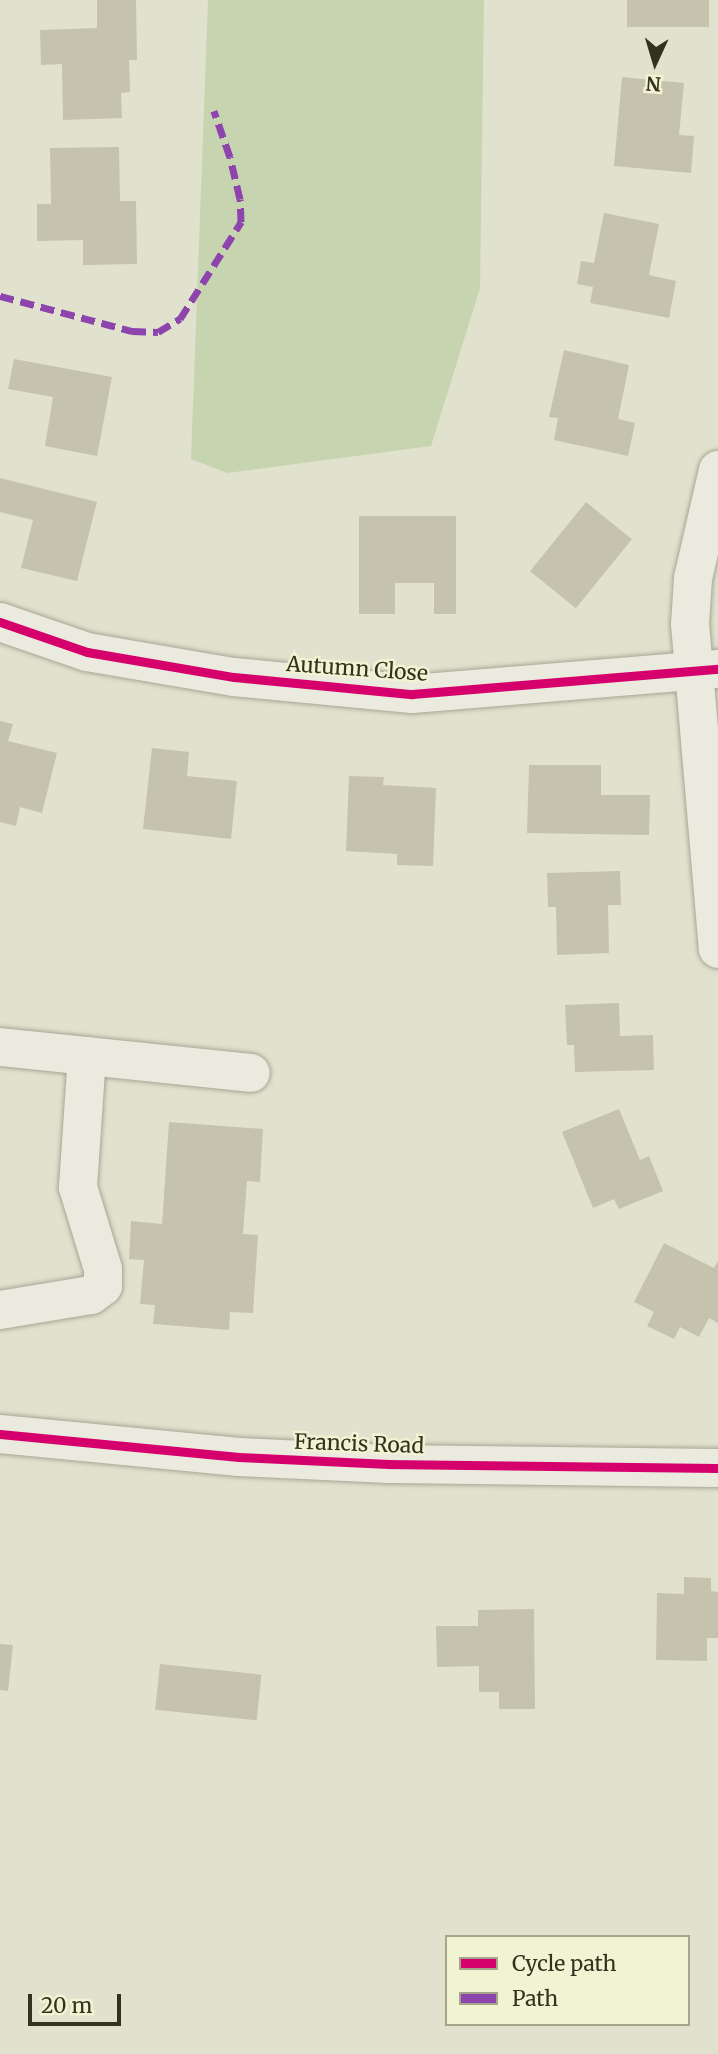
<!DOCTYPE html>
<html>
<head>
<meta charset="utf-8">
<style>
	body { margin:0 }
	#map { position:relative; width:718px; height:2054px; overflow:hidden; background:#e1e2cd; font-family:Merriweather,serif }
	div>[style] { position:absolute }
	.green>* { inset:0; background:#c7d4b0 }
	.building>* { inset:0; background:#c5c2ae; transform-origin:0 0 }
	.roads { filter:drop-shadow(0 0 2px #a7a696) drop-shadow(0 0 2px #a7a696) }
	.minor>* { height:38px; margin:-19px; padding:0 19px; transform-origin:19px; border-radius:19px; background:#eaeade }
	.quiet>* { height:7px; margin-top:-3.5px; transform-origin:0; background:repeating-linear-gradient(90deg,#8e44ad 0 14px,transparent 0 21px) }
	.cycleway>* { height:9px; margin:-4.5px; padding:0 4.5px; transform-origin:4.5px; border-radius:4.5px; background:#d6006c }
	span { translate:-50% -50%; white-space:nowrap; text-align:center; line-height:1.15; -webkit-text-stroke:5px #f1f3d3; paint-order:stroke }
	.street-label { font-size:21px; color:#35311f }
	.legend { position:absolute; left:445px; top:1935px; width:245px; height:91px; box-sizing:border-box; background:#f1f3d3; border:2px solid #a6a58b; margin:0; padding:9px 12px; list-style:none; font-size:21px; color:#35311f }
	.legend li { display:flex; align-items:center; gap:14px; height:35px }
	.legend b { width:35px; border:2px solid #a6a58b }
	.north { position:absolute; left:620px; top:28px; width:70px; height:70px; -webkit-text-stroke:5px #f1f3d3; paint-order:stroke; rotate:184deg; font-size:19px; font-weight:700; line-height:28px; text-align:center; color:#35311f }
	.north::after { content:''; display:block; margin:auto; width:24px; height:32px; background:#35311f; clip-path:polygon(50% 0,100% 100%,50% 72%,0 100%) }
	.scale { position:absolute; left:28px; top:1994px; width:93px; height:32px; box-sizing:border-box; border:4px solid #35311f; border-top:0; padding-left:9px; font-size:21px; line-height:24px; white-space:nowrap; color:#35311f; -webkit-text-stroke:5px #f1f3d3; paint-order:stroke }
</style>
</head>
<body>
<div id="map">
	<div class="green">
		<div style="clip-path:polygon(208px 0,484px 0,480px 288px,431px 446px,227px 473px,191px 459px)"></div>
	</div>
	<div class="building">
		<div style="clip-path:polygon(97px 0,136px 0,137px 60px,129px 60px,130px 92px,121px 93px,122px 118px,63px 120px,62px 64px,41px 65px,40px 30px,97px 28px)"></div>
		<div style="left:627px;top:0;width:82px;height:27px"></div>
		<div style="clip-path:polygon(622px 77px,684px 83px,679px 135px,694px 136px,691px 173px,614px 166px)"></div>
		<div style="clip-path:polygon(119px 147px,120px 201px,136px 201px,137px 264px,83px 265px,83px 240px,37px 241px,37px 204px,51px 204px,50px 148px)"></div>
		<div style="clip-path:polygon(604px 213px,659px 224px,649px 275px,676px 281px,669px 318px,590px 303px,593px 287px,577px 284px,581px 261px,594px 263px)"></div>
		<div style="clip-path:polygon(564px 350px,629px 365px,618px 419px,635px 423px,628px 456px,554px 440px,558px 418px,549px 417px)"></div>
		<div style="clip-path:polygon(14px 359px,112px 377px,97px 456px,45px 446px,53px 397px,8px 389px)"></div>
		<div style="clip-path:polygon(0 478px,97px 502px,77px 581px,21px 568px,33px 520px,0 512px)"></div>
		<div style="left:586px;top:502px;width:59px;height:89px;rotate:39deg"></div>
		<div style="clip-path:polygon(359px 516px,456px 516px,456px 614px,434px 614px,434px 583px,395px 583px,395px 614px,359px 614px)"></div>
		<div style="clip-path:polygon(0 721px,13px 724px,8px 741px,57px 753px,42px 813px,20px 807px,16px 826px,0 822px)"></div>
		<div style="clip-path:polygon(152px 748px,189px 752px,187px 776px,237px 781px,231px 839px,143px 829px)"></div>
		<div style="clip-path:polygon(529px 765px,601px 765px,601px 795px,650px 795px,649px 835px,527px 833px)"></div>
		<div style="clip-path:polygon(349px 776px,384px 777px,383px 785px,436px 788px,433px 866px,397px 865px,397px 854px,346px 851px)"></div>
		<div style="clip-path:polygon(620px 871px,621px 905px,608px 905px,609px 953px,557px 955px,556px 907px,548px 907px,547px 873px)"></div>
		<div style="clip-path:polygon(619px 1003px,620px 1036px,653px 1035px,654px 1070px,575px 1072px,574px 1045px,567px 1045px,565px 1005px)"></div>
		<div style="clip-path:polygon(619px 1109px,640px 1160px,649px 1156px,663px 1191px,619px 1209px,614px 1199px,593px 1208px,562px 1132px)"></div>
		<div style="clip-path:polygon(169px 1122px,263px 1129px,260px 1182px,247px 1181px,243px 1234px,258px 1235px,253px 1313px,230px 1312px,229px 1330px,153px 1324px,155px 1305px,140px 1304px,144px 1260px,129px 1259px,131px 1221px,162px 1224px)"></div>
		<div style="clip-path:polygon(664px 1243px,714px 1268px,718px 1261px,718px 1323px,709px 1318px,699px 1337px,680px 1327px,674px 1339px,647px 1326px,654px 1312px,634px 1302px)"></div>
		<div style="clip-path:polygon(684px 1577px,711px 1578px,711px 1591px,718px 1592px,718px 1638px,707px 1638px,707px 1661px,656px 1660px,657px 1593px,684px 1594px)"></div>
		<div style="clip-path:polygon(534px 1609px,535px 1709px,499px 1709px,499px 1692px,479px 1692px,479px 1666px,437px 1667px,436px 1626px,478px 1626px,478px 1610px)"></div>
		<div style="clip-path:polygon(0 1644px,13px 1645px,8px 1691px,0 1690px)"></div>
		<div style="left:160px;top:1664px;width:102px;height:46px;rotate:6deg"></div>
	</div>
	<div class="roads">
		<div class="minor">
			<div style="left:718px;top:470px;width:111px;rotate:103deg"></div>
			<div style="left:693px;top:578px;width:46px;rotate:93.7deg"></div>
			<div style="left:690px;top:624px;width:326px;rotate:85.1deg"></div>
			<div style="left:0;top:622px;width:92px;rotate:19deg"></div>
			<div style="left:87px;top:652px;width:149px;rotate:9.7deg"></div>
			<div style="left:234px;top:677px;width:179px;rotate:5.5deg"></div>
			<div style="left:412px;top:694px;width:307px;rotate:-4.7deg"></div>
			<div style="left:0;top:1047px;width:252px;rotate:5.9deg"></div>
			<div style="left:0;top:1310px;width:92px;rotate:-9.4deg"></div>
			<div style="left:91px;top:1295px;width:15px;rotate:-37deg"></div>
			<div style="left:103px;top:1286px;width:17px;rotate:-90deg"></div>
			<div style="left:103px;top:1269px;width:86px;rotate:-107deg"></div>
			<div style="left:78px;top:1187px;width:131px;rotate:-86.1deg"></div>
			<div style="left:0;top:1434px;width:240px;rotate:5.5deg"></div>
			<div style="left:239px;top:1457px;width:150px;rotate:2.7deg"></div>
			<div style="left:389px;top:1464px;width:329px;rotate:0.7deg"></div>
		</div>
	</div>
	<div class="quiet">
		<div style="left:0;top:296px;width:137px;rotate:14.9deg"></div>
		<div style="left:132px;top:331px;width:26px;rotate:2deg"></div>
		<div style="left:158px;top:332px;width:26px;rotate:-31deg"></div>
		<div style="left:180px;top:319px;width:115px;rotate:-57.8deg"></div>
		<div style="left:241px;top:222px;width:23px;rotate:-92deg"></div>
		<div style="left:240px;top:199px;width:43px;rotate:-103.4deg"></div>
		<div style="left:230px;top:157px;width:49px;rotate:-109.2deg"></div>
	</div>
	<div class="cycleway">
		<div style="left:0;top:622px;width:92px;rotate:19deg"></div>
		<div style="left:87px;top:652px;width:149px;rotate:9.7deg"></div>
		<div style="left:234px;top:677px;width:179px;rotate:5.5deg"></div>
		<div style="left:412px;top:694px;width:307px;rotate:-4.7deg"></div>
		<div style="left:0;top:1434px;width:240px;rotate:5.5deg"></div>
		<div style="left:239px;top:1457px;width:150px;rotate:2.7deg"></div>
		<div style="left:389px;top:1464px;width:329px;rotate:0.7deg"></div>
	</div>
	<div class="street-label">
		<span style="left:357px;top:669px;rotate:4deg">Autumn Close</span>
		<span style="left:359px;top:1444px;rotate:2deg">Francis Road</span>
	</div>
	<ul class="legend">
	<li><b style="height:9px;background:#d6006c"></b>Cycle path</li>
	<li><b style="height:9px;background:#8e44ad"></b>Path</li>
	</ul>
	<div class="north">N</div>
	<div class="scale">20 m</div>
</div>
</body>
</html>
